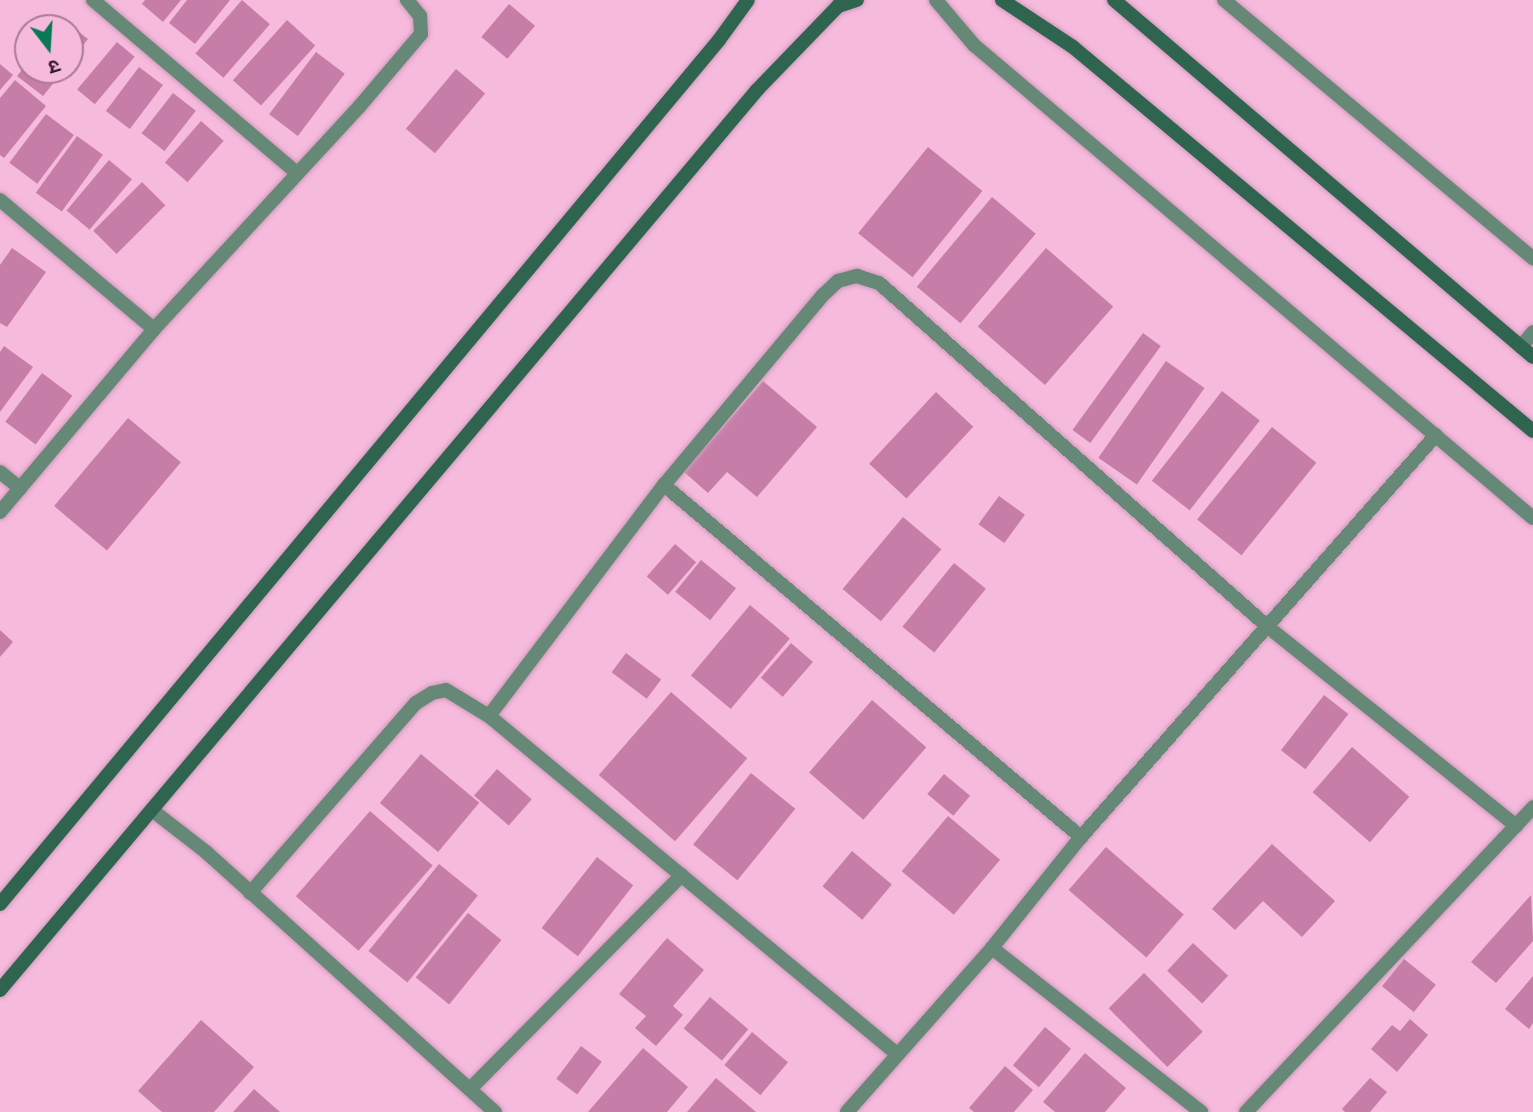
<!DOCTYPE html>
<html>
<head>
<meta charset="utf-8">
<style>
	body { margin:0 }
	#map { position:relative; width:1533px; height:1112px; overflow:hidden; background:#f6badd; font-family:"PT Serif","Noto Sans Devanagari",serif }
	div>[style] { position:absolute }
	.building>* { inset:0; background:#c67ea9; transform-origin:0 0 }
	.roads { filter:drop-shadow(0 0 2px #cf9ab9) drop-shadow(0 0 2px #cf9ab9) }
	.lane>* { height:14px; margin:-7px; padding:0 7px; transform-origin:7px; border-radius:7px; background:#687 }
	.street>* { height:14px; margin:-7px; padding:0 7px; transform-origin:7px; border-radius:7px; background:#687 }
	.secondary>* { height:14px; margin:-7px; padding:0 7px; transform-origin:7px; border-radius:7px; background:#2f654e }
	span { translate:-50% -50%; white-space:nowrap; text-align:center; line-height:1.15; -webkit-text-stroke:7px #f6badd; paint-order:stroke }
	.north { position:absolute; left:14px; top:14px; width:70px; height:70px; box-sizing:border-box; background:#f6badd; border:2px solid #a97a95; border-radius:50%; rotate:163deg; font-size:19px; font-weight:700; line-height:28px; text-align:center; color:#35192a }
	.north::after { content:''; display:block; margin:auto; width:24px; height:32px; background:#097955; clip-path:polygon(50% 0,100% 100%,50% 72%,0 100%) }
</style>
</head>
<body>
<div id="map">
	<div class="building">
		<div style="clip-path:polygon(145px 0,181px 0,163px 22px,142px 4px)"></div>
		<div style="clip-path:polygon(187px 0,230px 0,195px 44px,169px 23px)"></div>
		<div style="left:242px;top:0;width:37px;height:71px;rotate:41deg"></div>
		<div style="left:509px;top:4px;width:34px;height:43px;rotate:40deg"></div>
		<div style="clip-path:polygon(61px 18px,88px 39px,70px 62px,70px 28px,54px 28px)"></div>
		<div style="left:287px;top:20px;width:38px;height:81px;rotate:42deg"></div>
		<div style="left:117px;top:42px;width:23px;height:62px;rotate:40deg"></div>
		<div style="left:316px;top:52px;width:36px;height:78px;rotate:37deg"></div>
		<div style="clip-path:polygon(28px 62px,28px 70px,64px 70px,43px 96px,17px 76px)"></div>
		<div style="clip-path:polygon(0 64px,13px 75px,0 90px)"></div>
		<div style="left:139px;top:67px;width:30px;height:55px;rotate:37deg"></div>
		<div style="left:456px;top:69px;width:38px;height:78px;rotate:40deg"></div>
		<div style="clip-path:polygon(15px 80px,46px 106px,4px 158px,0 155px,0 98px)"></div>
		<div style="left:173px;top:93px;width:29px;height:51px;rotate:38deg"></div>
		<div style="left:46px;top:114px;width:35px;height:61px;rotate:37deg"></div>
		<div style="left:201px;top:121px;width:30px;height:55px;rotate:41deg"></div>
		<div style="left:77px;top:136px;width:32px;height:70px;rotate:36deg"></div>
		<div style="left:928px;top:147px;width:70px;height:111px;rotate:39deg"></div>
		<div style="left:109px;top:160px;width:30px;height:66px;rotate:40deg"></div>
		<div style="left:142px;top:182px;width:33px;height:69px;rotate:45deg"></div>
		<div style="left:992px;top:197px;width:57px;height:117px;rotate:40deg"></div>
		<div style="clip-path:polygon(12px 248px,46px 272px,7px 327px,0 323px,0 265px)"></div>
		<div style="left:1046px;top:248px;width:89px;height:104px;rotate:41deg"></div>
		<div style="left:1143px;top:333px;width:22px;height:120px;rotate:36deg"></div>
		<div style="clip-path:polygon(4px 346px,33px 367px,0 412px,0 352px)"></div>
		<div style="left:1166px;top:361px;width:47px;height:118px;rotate:35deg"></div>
		<div style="left:42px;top:373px;width:38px;height:61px;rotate:37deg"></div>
		<div style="clip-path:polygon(763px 381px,817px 427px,757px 497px,727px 472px,708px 493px,684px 472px)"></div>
		<div style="left:1222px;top:391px;width:48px;height:114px;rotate:38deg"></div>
		<div style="left:936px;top:392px;width:51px;height:98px;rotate:43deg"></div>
		<div style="left:128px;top:418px;width:69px;height:115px;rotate:40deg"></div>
		<div style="left:1272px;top:427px;width:57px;height:119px;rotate:39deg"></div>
		<div style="left:999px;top:496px;width:32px;height:35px;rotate:36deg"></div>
		<div style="left:903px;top:517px;width:50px;height:94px;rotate:40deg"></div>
		<div style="left:675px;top:544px;width:28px;height:43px;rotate:41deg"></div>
		<div style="left:701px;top:560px;width:45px;height:41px;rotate:39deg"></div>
		<div style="left:954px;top:563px;width:41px;height:82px;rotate:39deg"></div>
		<div style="left:750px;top:605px;width:52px;height:92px;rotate:40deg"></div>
		<div style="clip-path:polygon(0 630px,13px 642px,0 657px)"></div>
		<div style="left:791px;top:643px;width:29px;height:46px;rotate:41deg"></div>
		<div style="left:626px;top:653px;width:44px;height:24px;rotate:37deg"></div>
		<div style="left:671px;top:692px;width:101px;height:110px;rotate:41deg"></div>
		<div style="left:1324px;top:695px;width:31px;height:70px;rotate:38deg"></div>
		<div style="left:872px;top:700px;width:72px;height:96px;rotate:41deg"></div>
		<div style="left:1352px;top:747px;width:76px;height:60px;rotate:41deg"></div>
		<div style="left:421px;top:754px;width:76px;height:64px;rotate:40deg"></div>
		<div style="left:497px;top:769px;width:46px;height:35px;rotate:41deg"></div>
		<div style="left:751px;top:773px;width:57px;height:92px;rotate:39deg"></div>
		<div style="left:944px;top:774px;width:34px;height:26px;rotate:40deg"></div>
		<div style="left:370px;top:811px;width:83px;height:113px;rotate:41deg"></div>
		<div style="left:948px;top:816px;width:68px;height:72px;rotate:40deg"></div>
		<div style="clip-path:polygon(1272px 844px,1335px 901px,1302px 937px,1263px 901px,1235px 930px,1212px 909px)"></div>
		<div style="left:1106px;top:847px;width:103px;height:57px;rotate:41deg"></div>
		<div style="left:852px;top:851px;width:52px;height:46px;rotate:40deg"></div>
		<div style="left:597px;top:857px;width:46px;height:90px;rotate:38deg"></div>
		<div style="left:439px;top:864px;width:50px;height:112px;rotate:39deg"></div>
		<div style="clip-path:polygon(1531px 895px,1533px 941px,1496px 983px,1471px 962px)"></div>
		<div style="left:468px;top:913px;width:43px;height:83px;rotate:39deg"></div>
		<div style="clip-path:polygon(667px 938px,704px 970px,673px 1006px,683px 1015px,656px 1046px,635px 1028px,646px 1016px,619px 994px)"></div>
		<div style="left:1193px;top:943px;width:48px;height:38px;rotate:43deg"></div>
		<div style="left:1404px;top:959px;width:41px;height:35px;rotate:39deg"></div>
		<div style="left:1144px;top:973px;width:83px;height:50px;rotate:45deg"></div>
		<div style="clip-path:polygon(1533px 976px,1533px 1023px,1529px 1029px,1505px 1009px)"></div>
		<div style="left:710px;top:997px;width:50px;height:41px;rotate:40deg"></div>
		<div style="clip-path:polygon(1410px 1019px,1428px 1035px,1397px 1072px,1371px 1049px,1392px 1025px,1400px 1031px)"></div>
		<div style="clip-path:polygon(201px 1020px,254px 1067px,214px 1112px,162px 1112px,138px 1091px)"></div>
		<div style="left:1045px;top:1027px;width:34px;height:50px;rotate:40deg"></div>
		<div style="left:752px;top:1032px;width:47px;height:43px;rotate:40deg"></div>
		<div style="left:581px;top:1046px;width:26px;height:41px;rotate:37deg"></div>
		<div style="clip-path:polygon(643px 1048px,688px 1087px,667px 1112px,588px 1112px)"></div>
		<div style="clip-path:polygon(1085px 1053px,1126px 1088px,1105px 1112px,1055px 1112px,1043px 1102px)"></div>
		<div style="clip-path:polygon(1005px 1066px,1033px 1090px,1014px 1112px,974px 1112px,969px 1108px)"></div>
		<div style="clip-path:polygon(716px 1078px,756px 1112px,687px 1112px)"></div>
		<div style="clip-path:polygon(1370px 1078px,1387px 1092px,1370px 1112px,1345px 1112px,1342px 1109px)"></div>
		<div style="clip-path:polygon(254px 1089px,280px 1112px,233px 1112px)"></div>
	</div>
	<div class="roads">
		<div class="lane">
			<div style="left:664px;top:485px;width:546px;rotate:40.17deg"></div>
			<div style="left:489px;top:716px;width:290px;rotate:-52.9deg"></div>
			<div style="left:664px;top:485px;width:248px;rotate:-50.1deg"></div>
			<div style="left:823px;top:295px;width:21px;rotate:-43deg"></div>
			<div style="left:838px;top:281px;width:20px;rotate:-15deg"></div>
			<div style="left:857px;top:276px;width:23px;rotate:18deg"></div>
			<div style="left:879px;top:283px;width:519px;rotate:41.49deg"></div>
			<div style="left:1268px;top:627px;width:318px;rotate:38.7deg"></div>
			<div style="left:152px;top:810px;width:68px;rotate:37.9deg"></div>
			<div style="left:206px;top:852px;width:389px;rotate:42deg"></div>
			<div style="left:250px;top:893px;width:252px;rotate:-48.9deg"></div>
			<div style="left:416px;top:703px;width:19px;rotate:-32deg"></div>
			<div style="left:432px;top:693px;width:14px;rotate:-12deg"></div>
			<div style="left:446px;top:690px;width:50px;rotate:31.2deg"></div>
			<div style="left:489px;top:716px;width:530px;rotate:39.64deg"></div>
			<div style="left:992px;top:948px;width:266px;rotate:38.1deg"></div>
			<div style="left:470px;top:1089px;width:301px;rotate:-45.3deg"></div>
			<div style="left:847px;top:1112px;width:219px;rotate:-48.5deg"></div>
			<div style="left:992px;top:948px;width:142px;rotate:-51.3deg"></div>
			<div style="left:1081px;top:837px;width:536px;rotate:-48.55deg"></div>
			<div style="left:1246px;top:1112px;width:419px;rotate:-46.7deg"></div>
		</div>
		<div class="street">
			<div style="left:93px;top:0;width:267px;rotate:40.3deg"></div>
			<div style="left:936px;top:0;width:59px;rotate:49.8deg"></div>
			<div style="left:974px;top:45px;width:732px;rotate:40.24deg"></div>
			<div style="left:1224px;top:0;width:403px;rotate:39.9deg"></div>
			<div style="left:0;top:200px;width:201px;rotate:40deg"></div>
			<div style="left:1521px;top:347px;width:19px;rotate:-51deg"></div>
			<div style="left:0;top:472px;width:26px;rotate:39deg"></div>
			<div style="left:0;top:512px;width:239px;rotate:-49.9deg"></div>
			<div style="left:154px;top:329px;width:302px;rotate:-47.3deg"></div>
			<div style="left:359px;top:107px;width:96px;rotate:-49.7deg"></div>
			<div style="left:421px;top:34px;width:18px;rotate:-93deg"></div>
			<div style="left:420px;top:16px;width:21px;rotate:-129deg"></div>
		</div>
		<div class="secondary">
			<div style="left:1002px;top:0;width:85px;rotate:33.5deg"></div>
			<div style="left:1073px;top:47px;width:599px;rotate:39.85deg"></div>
			<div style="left:1114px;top:0;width:550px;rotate:40.43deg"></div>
			<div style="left:0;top:904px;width:1124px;rotate:-50.23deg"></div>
			<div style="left:719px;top:40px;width:49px;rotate:-54.1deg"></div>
			<div style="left:0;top:990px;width:1176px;rotate:-49.93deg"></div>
			<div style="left:757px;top:90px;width:117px;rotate:-46deg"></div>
			<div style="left:838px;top:6px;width:20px;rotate:-18deg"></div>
		</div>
	</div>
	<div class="north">उ</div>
</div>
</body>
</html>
